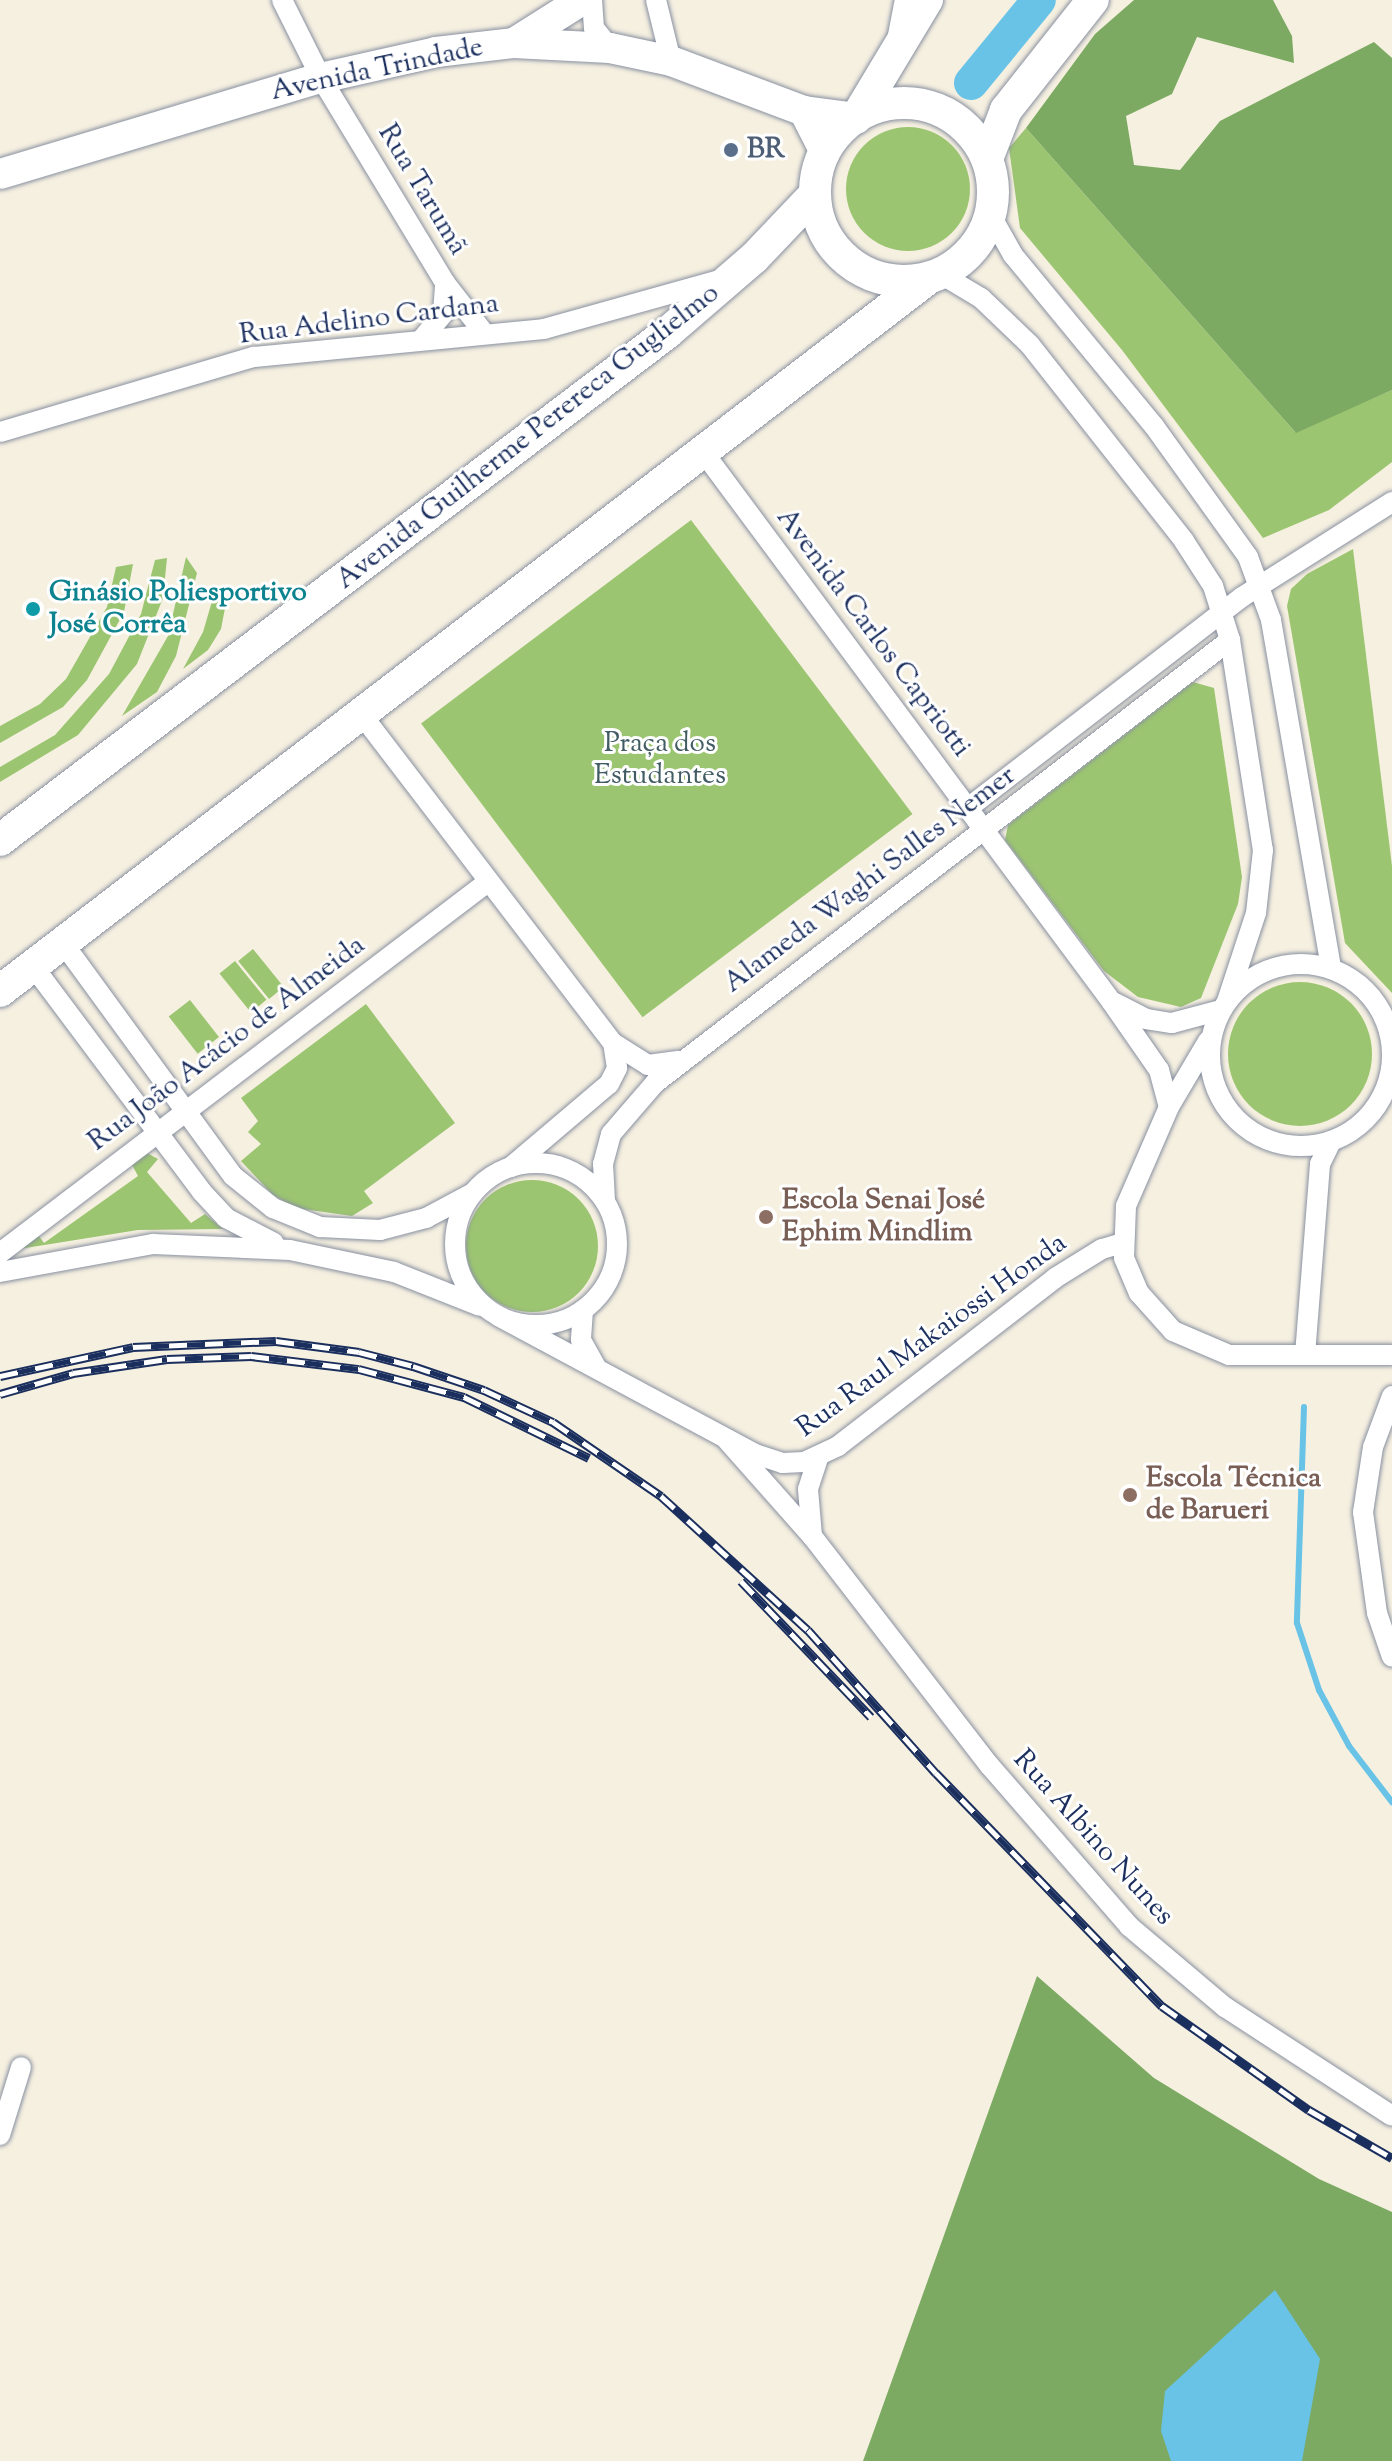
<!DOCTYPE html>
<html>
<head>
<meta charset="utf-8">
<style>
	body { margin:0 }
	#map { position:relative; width:1392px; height:2461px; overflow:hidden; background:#f6f0e1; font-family:"Sorts Mill Goudy",serif }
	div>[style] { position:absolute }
	.green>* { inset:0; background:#9cc571; transform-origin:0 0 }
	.round { border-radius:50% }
	.forest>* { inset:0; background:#7daa63 }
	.water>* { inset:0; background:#69c3e7 }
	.stream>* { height:6px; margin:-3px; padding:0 3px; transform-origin:3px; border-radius:3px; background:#69c3e7 }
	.river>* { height:34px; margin:-17px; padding:0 17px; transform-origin:17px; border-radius:17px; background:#69c3e7 }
	.roads { filter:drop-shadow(0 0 2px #8890a0) drop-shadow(0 0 2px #8890a0) }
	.street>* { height:20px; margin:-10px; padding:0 10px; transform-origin:10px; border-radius:10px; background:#fff }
	.street>.ring { margin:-10px; padding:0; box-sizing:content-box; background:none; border:20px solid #fff; border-radius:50% }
	.secondary>* { height:30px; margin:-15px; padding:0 15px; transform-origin:15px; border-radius:15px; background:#fff }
	.primary>* { height:32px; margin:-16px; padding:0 16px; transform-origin:16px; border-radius:16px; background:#fff }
	.primary>.ring { margin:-16px; padding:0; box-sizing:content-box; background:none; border:32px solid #fff; border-radius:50% }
	.rail>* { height:9px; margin-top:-4.5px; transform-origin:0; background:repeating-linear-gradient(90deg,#fff 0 18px,#1b2f5e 0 36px); box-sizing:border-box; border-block:2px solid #1b2f5e }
	.dots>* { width:22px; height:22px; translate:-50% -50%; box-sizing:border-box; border:4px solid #fff; border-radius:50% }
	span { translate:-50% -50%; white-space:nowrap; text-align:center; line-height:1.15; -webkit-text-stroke:6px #fff; paint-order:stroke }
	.street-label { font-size:28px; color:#1b2f5e }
	.service-label { font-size:28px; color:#4e5e75; font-weight:700 }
	.left { translate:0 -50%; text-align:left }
	.culture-label { font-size:28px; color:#0d838f; font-weight:700 }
	.park-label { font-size:28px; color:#425c64 }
	.education-label { font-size:28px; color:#785e54; font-weight:700 }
</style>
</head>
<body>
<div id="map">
	<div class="green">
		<div class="round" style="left:846px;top:127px;width:124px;height:124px"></div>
		<div style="clip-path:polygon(1026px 128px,1295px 432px,1392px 390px,1392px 462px,1329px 510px,1263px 538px,1122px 350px,1020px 228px,1009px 148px)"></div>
		<div style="left:691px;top:520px;width:368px;height:338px;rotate:53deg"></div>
		<div style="clip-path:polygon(1353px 549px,1392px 866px,1392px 993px,1345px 943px,1287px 606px,1291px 589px,1307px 574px)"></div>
		<div style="clip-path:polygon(186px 557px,197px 573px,176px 656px,157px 692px,122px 716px,168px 636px)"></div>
		<div style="clip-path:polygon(167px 558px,163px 598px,137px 664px,78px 735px,0 782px,0 767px,55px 735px,109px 674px,141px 614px,155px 560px)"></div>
		<div style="clip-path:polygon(133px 564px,124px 612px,87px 680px,63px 707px,0 743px,0 726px,40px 704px,66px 679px,107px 607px,116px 567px)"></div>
		<div style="clip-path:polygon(215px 591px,226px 603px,221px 629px,208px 650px,183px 669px,203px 632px)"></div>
		<div style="clip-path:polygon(1193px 682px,1214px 688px,1242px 877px,1238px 904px,1201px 998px,1181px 1007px,1138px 997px,1104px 971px,1005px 840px,1008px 825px)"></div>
		<div style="left:253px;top:949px;width:49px;height:19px;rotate:51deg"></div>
		<div style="left:235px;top:961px;width:50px;height:20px;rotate:51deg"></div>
		<div class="round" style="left:1228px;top:982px;width:144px;height:144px"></div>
		<div style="left:190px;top:1000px;width:47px;height:27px;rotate:52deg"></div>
		<div style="clip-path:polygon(366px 1004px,455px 1123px,364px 1191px,373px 1203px,352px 1216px,296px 1208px,273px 1195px,241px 1161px,261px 1144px,248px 1132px,258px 1121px,241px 1098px)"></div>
		<div style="clip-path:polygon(147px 1153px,158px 1159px,147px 1172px,191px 1223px,205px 1214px,223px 1229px,138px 1230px,13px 1250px,36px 1232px,44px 1243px,138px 1176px,130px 1161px)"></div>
		<div class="round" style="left:466px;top:1180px;width:132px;height:132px"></div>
	</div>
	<div class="forest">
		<div style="clip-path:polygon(1134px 0,1273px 0,1292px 36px,1294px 63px,1197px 37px,1172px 94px,1126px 116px,1134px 165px,1180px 170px,1220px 121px,1374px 42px,1392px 58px,1392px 390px,1296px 433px,1026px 128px,1095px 34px)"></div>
		<div style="clip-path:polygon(1037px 1976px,1154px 2078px,1319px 2179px,1392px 2212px,1392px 2461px,863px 2461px)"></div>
	</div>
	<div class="water">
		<div style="clip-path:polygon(1275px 2290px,1320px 2359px,1302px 2461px,1171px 2461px,1161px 2431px,1165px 2391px)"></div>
	</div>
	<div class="stream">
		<div style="left:1304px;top:1407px;width:216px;rotate:91.9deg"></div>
		<div style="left:1297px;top:1623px;width:71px;rotate:71.8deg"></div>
		<div style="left:1319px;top:1690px;width:64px;rotate:61.8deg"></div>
		<div style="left:1349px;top:1746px;width:71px;rotate:52.5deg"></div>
	</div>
	<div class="river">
		<div style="left:971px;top:83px;width:107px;rotate:-50.7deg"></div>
	</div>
	<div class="roads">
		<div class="street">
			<div style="left:282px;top:0;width:87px;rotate:63.4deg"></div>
			<div style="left:321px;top:78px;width:240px;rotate:58.8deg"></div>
			<div style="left:445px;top:283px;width:63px;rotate:52deg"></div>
			<div style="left:592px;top:0;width:28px;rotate:86deg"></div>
			<div style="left:594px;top:28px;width:26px;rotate:51deg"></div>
			<div style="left:656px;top:0;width:63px;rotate:76.2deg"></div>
			<div style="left:898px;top:35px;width:36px;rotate:-79deg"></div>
			<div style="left:990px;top:214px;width:47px;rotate:60.7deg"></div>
			<div style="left:1013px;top:255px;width:222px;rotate:50.5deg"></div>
			<div style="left:1154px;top:426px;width:161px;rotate:54.3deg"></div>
			<div style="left:1248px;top:557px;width:67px;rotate:69.9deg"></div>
			<div style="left:1271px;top:620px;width:354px;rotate:80.2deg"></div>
			<div style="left:939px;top:273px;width:49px;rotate:30.8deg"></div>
			<div style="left:981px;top:298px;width:68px;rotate:43.8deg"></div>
			<div style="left:1030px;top:345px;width:249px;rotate:51.8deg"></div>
			<div style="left:1184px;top:541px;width:54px;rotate:57.2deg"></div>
			<div style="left:1213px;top:586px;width:57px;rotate:72.5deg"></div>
			<div style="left:1230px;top:640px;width:213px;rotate:81.1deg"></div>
			<div style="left:1263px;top:850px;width:63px;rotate:96.3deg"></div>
			<div style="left:1256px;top:913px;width:93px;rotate:108.2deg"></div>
			<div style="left:422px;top:339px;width:33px;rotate:-50deg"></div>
			<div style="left:443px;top:314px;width:31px;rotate:-86deg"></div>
			<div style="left:0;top:432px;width:265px;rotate:-16.5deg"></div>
			<div style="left:254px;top:357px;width:291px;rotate:-5.5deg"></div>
			<div style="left:544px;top:329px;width:182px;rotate:-15.6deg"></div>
			<div style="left:704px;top:453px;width:683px;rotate:53.4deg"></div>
			<div style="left:1111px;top:1001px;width:84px;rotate:55.2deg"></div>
			<div style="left:1159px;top:1070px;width:38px;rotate:75deg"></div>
			<div style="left:362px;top:715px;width:413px;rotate:52.6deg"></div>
			<div style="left:613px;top:1043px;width:41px;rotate:32.2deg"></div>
			<div style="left:648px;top:1065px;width:30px;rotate:-8deg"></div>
			<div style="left:968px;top:808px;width:346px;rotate:-37.6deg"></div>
			<div style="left:1242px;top:597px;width:178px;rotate:-32.3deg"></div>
			<div style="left:63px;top:943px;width:288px;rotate:53.9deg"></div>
			<div style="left:233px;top:1176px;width:51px;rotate:38.7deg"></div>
			<div style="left:273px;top:1208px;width:51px;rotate:22deg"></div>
			<div style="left:320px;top:1227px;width:60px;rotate:2.9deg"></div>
			<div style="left:380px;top:1230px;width:48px;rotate:-14.6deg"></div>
			<div style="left:426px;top:1218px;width:53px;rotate:-28deg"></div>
			<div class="ring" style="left:1210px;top:964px;width:162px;height:162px"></div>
			<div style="left:33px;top:966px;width:282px;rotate:53.2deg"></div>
			<div style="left:202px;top:1192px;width:35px;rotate:47deg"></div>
			<div style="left:226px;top:1218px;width:54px;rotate:27.5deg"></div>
			<div style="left:1115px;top:1003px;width:35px;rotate:27deg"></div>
			<div style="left:1146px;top:1019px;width:26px;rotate:9deg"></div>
			<div style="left:1172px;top:1023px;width:51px;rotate:-14.9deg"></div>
			<div style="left:1208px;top:1041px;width:77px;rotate:120.6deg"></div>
			<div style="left:1169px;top:1107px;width:108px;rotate:113.5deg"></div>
			<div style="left:1126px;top:1206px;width:52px;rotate:92.2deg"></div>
			<div style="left:1124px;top:1258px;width:38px;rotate:67deg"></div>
			<div style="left:1139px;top:1293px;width:51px;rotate:48.2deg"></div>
			<div style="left:1173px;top:1331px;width:61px;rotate:23.2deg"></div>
			<div style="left:1229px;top:1355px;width:163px"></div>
			<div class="ring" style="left:455px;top:1163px;width:142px;height:142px"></div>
			<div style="left:511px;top:1167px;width:128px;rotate:-40.3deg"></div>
			<div style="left:609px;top:1084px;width:18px;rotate:-63deg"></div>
			<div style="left:617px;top:1068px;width:25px;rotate:-99deg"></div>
			<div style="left:605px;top:1201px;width:37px;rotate:-93deg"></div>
			<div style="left:603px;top:1164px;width:31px;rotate:-75deg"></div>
			<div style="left:611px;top:1134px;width:67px;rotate:-49.2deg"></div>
			<div style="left:655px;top:1083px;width:726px;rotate:-37.61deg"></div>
			<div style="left:0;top:1253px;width:614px;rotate:-37.26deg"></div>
			<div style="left:0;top:1272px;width:156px;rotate:-10.4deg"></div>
			<div style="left:153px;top:1244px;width:137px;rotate:2.5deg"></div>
			<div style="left:290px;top:1250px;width:106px;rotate:11.9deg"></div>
			<div style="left:394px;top:1272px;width:92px;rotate:21.6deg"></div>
			<div style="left:583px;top:1310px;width:30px;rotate:94deg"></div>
			<div style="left:581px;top:1340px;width:31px;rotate:61deg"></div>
			<div style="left:498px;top:1316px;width:292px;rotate:28.2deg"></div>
			<div style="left:755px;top:1454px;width:29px;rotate:18deg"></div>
			<div style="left:783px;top:1463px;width:21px;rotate:-3deg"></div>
			<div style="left:804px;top:1462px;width:38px;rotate:-25deg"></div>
			<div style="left:838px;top:1446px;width:274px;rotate:-37.7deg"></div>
			<div style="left:1055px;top:1278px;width:55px;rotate:-31.7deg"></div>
			<div style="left:1102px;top:1249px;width:22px;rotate:-16deg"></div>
			<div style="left:1305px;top:1355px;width:192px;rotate:-85.5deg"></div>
			<div style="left:1320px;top:1164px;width:25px;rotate:-64deg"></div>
			<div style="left:1392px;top:1396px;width:54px;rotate:110.4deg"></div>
			<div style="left:1373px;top:1447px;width:66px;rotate:98.7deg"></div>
			<div style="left:1363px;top:1512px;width:102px;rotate:82.1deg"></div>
			<div style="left:1377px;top:1613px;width:46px;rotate:71.2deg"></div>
			<div style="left:727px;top:1440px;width:128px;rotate:48.5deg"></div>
			<div style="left:812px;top:1536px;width:291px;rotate:52.3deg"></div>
			<div style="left:990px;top:1766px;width:212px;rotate:49deg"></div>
			<div style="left:1129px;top:1926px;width:126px;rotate:40.2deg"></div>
			<div style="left:1225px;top:2007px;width:199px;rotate:33.1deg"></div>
			<div style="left:812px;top:1536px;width:47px;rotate:-94.9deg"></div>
			<div style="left:808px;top:1489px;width:33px;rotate:-72deg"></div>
			<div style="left:0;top:2135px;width:71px;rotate:-72.8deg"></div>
		</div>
		<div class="secondary">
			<div style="left:514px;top:43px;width:80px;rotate:-32.3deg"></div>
			<div style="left:804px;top:111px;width:46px;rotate:62.9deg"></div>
			<div style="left:0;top:174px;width:335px;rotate:-16.7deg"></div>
			<div style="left:321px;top:78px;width:118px;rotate:-12.7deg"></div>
			<div style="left:436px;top:52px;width:79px;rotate:-6.6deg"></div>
			<div style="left:514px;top:43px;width:96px;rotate:3deg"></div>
			<div style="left:610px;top:48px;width:62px;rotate:12deg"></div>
			<div style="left:671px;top:61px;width:142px;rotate:20.6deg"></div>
			<div style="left:804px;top:111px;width:52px;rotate:7.7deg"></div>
		</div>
		<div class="primary">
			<div class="ring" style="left:815px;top:103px;width:146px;height:146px"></div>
			<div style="left:856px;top:118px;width:138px;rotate:-59deg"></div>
			<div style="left:987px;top:159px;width:53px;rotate:-68.8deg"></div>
			<div style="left:1006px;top:110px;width:140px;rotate:-51.7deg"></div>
			<div style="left:0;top:840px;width:838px;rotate:-37.24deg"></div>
			<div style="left:667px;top:333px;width:115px;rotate:-40.8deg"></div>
			<div style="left:754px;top:258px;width:88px;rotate:-46.4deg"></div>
			<div style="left:0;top:991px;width:1172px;rotate:-37.51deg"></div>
		</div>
	</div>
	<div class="rail">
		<div style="left:0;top:1376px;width:136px;rotate:-12.3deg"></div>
		<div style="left:133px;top:1347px;width:143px;rotate:-2.4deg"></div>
		<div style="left:276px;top:1341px;width:84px;rotate:7.5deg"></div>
		<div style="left:359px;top:1352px;width:56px;rotate:14.5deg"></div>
		<div style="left:413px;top:1366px;width:75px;rotate:18.7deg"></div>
		<div style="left:484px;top:1390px;width:76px;rotate:24.9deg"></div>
		<div style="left:553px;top:1422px;width:131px;rotate:34.4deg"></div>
		<div style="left:661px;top:1496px;width:199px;rotate:42.4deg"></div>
		<div style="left:808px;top:1630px;width:192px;rotate:48.2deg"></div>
		<div style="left:936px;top:1773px;width:325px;rotate:45.9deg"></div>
		<div style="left:1162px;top:2006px;width:180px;rotate:35.3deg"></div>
		<div style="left:1309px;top:2110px;width:96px;rotate:30deg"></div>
		<div style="left:0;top:1394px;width:76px;rotate:-16deg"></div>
		<div style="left:73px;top:1373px;width:95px;rotate:-8.5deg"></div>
		<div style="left:167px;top:1359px;width:84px;rotate:-2deg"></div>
		<div style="left:251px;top:1356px;width:109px;rotate:6.9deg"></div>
		<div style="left:359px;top:1369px;width:109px;rotate:14.9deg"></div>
		<div style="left:464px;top:1397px;width:139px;rotate:26deg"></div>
		<div style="left:741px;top:1581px;width:188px;rotate:46.3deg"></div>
	</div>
	<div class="dots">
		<div style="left:731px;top:150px;background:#5c6f8a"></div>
		<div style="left:33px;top:609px;background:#0f9aa8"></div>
		<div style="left:766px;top:1217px;background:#8d6e63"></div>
		<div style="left:1130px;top:1495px;background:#8d6e63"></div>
	</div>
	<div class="street-label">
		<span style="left:377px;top:70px;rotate:-12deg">Avenida Trindade</span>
		<span style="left:422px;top:190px;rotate:59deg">Rua Tarumã</span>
		<span style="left:369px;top:320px;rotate:-7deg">Rua Adelino Cardana</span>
		<span style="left:528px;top:437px;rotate:-38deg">Avenida Guilherme Perereca Guglielmo</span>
		<span style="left:873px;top:633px;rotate:53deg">Avenida Carlos Capriotti</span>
		<span style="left:870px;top:880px;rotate:-37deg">Alameda Waghi Salles Nemer</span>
		<span style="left:227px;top:1044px;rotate:-37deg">Rua João Acácio de Almeida</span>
		<span style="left:932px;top:1336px;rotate:-36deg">Rua Raul Makaiossi Honda</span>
		<span style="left:1093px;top:1838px;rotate:48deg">Rua Albino Nunes</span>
	</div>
	<div class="service-label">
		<span class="left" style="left:747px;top:150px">BR</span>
	</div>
	<div class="culture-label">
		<span class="left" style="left:49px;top:609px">Ginásio Poliesportivo<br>José Corrêa</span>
	</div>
	<div class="park-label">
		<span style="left:660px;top:760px">Praça dos<br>Estudantes</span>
	</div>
	<div class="education-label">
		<span class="left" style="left:782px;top:1217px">Escola Senai José<br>Ephim Mindlim</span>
		<span class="left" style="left:1146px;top:1495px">Escola Técnica<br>de Barueri</span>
	</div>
</div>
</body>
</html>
